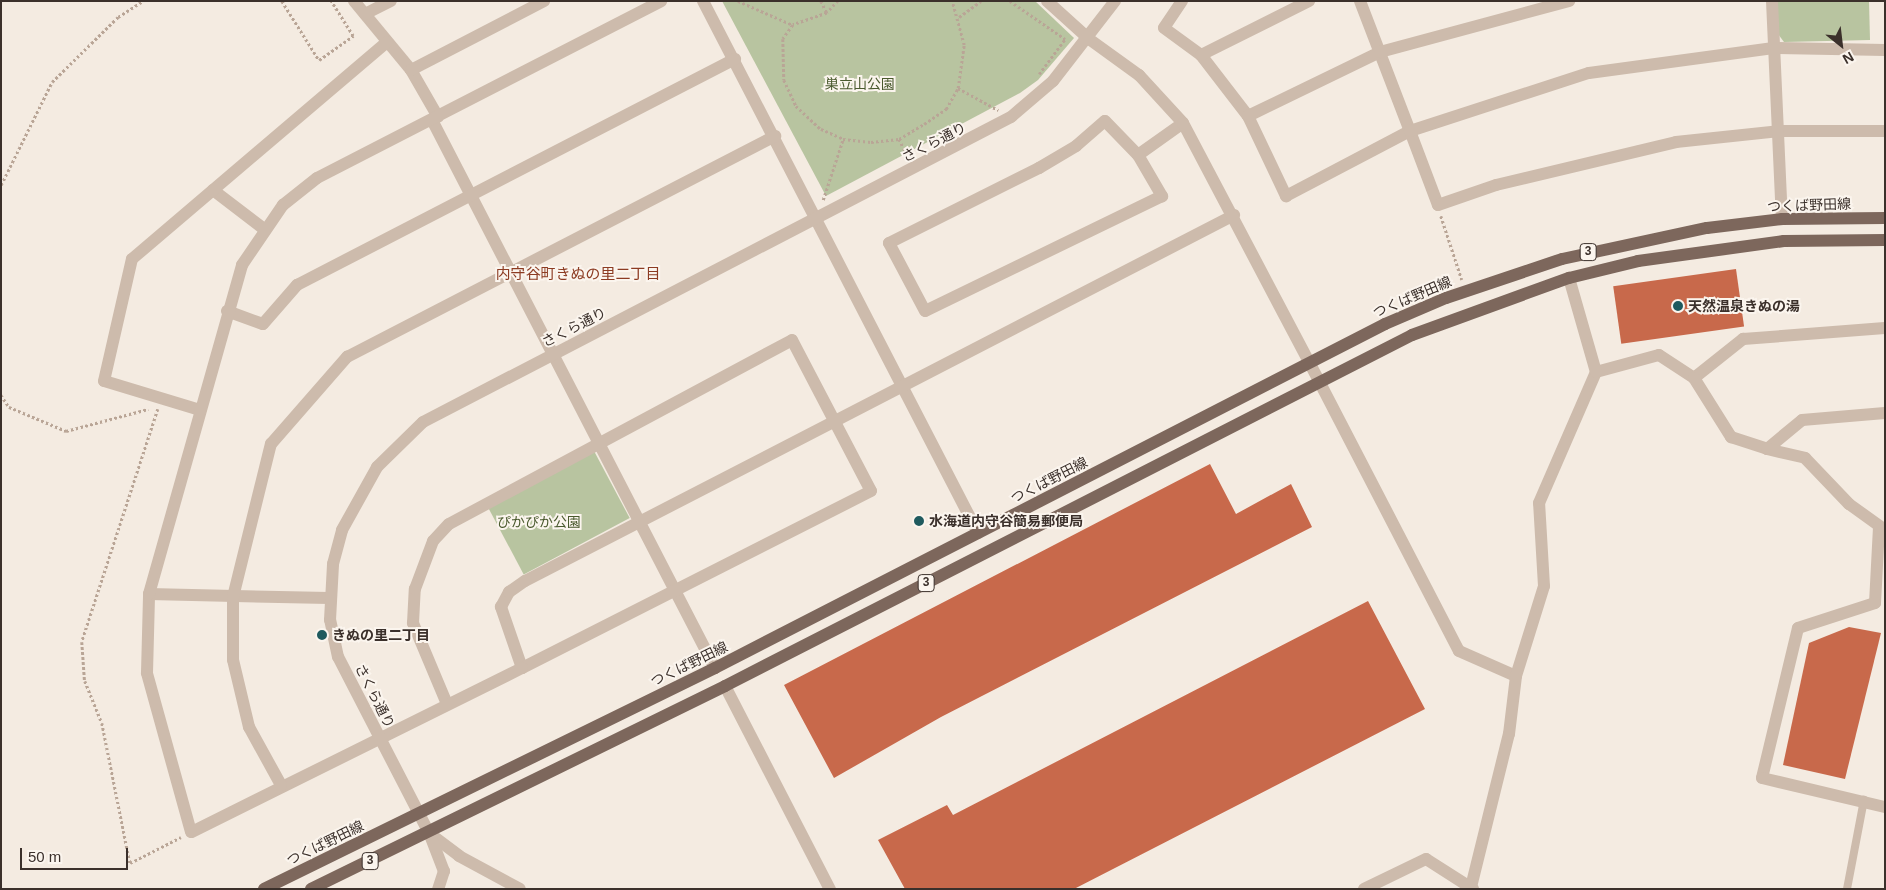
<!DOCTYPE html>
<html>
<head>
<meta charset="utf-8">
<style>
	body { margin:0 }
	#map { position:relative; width:1886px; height:890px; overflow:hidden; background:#f4ebe1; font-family:Helvetica,"Noto Sans JP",sans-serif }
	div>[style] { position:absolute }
	.green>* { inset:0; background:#b8c4a0; transform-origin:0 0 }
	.building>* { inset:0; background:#c8694b; transform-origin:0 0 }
	.path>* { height:2.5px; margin-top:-1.25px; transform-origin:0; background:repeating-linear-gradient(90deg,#b9a596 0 2.5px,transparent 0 5px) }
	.service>* { height:8px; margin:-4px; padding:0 4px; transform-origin:4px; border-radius:4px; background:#cdbbac }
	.minor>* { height:12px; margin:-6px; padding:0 6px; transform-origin:6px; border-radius:6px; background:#cdbbac }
	.tertiary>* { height:12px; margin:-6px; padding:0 6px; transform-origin:6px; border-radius:6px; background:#cdbbac }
	.primary>* { height:12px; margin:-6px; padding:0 6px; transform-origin:6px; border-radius:6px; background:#7d675c }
	.dots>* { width:14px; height:14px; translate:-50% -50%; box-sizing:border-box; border:2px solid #fbf5ee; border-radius:50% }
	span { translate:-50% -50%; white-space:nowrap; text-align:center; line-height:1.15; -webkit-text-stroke:4px #fbf5ee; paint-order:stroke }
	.shield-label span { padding:1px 4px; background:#fbf5ee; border:1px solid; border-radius:4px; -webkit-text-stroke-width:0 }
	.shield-label { font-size:12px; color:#3b302b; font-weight:700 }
	.park-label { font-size:14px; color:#4a5a2e }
	.street-label { font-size:14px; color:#3b302b }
	.poi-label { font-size:14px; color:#3b302b; font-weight:700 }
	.left { translate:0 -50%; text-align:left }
	.neighbourhood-label { font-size:15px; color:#8c3b22 }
	.frame { position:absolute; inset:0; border:2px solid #3b302b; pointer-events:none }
	.north { position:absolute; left:1816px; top:20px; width:50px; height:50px; -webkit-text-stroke:4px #fbf5ee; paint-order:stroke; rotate:151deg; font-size:14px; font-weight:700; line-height:20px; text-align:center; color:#3b302b }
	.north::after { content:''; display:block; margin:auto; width:18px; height:22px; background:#3b302b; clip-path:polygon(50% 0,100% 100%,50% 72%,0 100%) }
	.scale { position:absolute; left:20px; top:848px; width:108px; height:22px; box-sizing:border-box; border:2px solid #3b302b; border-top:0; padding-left:6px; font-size:15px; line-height:18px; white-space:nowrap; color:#3b302b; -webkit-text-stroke:4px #fbf5ee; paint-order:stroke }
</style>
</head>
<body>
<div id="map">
	<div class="green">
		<div style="clip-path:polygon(722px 1px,1035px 1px,1074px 38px,1038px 80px,1020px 93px,826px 196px)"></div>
		<div style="clip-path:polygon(1776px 1px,1869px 1px,1870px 40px,1784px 42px,1778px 34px)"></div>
		<div style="left:594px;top:451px;width:76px;height:120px;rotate:62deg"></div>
	</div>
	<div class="building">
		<div style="left:1736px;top:269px;width:58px;height:124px;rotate:82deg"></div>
		<div style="clip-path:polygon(1210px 464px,1236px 514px,1291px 484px,1312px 527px,941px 717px,834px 778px,784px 685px)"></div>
		<div style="clip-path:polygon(1368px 601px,1425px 709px,1074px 889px,905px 889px,878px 840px,947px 805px,953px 815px)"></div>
		<div style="clip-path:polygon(1849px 627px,1881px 633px,1845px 779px,1783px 765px,1809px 643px)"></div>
	</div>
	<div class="path">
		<div style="left:282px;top:1px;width:70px;rotate:57.9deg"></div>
		<div style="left:319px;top:60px;width:42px;rotate:-35.2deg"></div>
		<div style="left:353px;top:36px;width:41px;rotate:-122.2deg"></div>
		<div style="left:738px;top:1px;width:60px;rotate:23.6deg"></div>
		<div style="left:821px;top:1px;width:13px;rotate:63deg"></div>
		<div style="left:838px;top:1px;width:16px;rotate:133deg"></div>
		<div style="left:827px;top:13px;width:36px;rotate:161deg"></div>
		<div style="left:793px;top:25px;width:17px;rotate:126deg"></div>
		<div style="left:783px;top:39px;width:41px;rotate:88.6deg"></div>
		<div style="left:784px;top:80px;width:29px;rotate:65deg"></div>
		<div style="left:796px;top:106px;width:34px;rotate:43deg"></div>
		<div style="left:821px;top:129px;width:24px;rotate:24deg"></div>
		<div style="left:843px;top:139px;width:28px;rotate:6deg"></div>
		<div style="left:871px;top:142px;width:28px;rotate:-6deg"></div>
		<div style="left:899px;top:139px;width:29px;rotate:-31deg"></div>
		<div style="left:924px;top:124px;width:27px;rotate:-34deg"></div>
		<div style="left:946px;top:109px;width:24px;rotate:-60deg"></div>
		<div style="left:958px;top:88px;width:43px;rotate:-82.1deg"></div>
		<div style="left:964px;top:45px;width:46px;rotate:-105.3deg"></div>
		<div style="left:1010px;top:1px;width:67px;rotate:34.6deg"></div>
		<div style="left:959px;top:17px;width:27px;rotate:-36deg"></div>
		<div style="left:1039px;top:74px;width:44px;rotate:-53.4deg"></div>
		<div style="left:958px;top:88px;width:46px;rotate:28.8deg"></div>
		<div style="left:899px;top:139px;width:20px;rotate:63deg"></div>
		<div style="left:1px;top:185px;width:115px;rotate:-63.7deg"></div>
		<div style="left:52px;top:82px;width:93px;rotate:-44.6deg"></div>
		<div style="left:118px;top:17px;width:30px;rotate:-33deg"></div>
		<div style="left:823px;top:200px;width:64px;rotate:-71.8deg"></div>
		<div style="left:1441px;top:216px;width:67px;rotate:71.8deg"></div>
		<div style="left:1px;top:395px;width:14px;rotate:56deg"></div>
		<div style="left:9px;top:407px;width:62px;rotate:22.8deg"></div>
		<div style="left:66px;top:431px;width:85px;rotate:-15deg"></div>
		<div style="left:158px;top:409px;width:245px;rotate:108.1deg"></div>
		<div style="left:82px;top:642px;width:39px;rotate:86deg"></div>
		<div style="left:85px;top:681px;width:45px;rotate:68deg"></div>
		<div style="left:102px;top:723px;width:143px;rotate:78.7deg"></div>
		<div style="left:130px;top:863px;width:57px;rotate:-27deg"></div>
	</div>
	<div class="service">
		<div style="left:1847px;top:889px;width:91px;rotate:-79.2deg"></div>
	</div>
	<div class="minor">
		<div style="left:354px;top:1px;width:89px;rotate:50.4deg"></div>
		<div style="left:411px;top:70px;width:54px;rotate:60.1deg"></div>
		<div style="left:703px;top:1px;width:599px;rotate:62.66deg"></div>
		<div style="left:1047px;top:1px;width:57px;rotate:42.1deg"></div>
		<div style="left:1182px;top:1px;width:32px;rotate:124deg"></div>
		<div style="left:1164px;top:28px;width:46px;rotate:36.1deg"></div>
		<div style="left:1201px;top:55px;width:77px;rotate:52.4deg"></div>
		<div style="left:1248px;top:116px;width:89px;rotate:64.6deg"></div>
		<div style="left:1286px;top:196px;width:140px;rotate:-27.7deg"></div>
		<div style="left:1410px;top:131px;width:79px;rotate:69.3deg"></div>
		<div style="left:1438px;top:205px;width:61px;rotate:-19deg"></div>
		<div style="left:1496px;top:185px;width:185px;rotate:-13.4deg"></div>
		<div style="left:1676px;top:142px;width:106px;rotate:-6deg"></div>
		<div style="left:1781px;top:131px;width:104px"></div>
		<div style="left:1360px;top:1px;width:139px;rotate:69deg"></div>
		<div style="left:1410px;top:131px;width:188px;rotate:-18deg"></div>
		<div style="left:1589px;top:73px;width:188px;rotate:-7.7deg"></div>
		<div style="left:1775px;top:48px;width:110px;rotate:1deg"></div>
		<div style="left:1772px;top:1px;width:218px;rotate:87.4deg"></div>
		<div style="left:365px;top:14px;width:29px;rotate:-27deg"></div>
		<div style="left:1201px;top:55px;width:121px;rotate:-26.6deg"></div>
		<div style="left:411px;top:70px;width:150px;rotate:-27.4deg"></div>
		<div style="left:1248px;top:116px;width:147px;rotate:-25.9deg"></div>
		<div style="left:1380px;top:52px;width:196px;rotate:-15.1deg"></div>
		<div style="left:432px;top:120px;width:617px;rotate:62.69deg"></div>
		<div style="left:1105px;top:121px;width:47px;rotate:45.9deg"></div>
		<div style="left:1138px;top:155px;width:48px;rotate:59.7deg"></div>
		<div style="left:1162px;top:196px;width:263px;rotate:154.1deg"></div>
		<div style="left:925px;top:311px;width:77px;rotate:-117.9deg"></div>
		<div style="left:889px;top:243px;width:168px;rotate:-26.6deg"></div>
		<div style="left:1039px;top:168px;width:43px;rotate:-30.7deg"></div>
		<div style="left:1076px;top:146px;width:38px;rotate:-41deg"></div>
		<div style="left:1138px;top:155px;width:55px;rotate:-35.4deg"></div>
		<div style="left:213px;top:190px;width:64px;rotate:37.4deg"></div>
		<div style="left:227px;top:311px;width:38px;rotate:20deg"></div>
		<div style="left:263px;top:324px;width:52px;rotate:-48.9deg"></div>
		<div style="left:297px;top:285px;width:493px;rotate:-27.3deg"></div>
		<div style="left:1596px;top:372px;width:65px;rotate:-15.1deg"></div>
		<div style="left:1659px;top:355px;width:42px;rotate:33.3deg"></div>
		<div style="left:1694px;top:378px;width:63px;rotate:-38.5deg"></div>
		<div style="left:1743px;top:339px;width:142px;rotate:-4.4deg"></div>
		<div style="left:1694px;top:378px;width:70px;rotate:57.9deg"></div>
		<div style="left:1731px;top:437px;width:38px;rotate:18deg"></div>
		<div style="left:1767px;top:449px;width:45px;rotate:-39.6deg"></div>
		<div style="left:1802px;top:420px;width:83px;rotate:-4.8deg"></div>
		<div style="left:1319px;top:381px;width:304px;rotate:62.6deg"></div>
		<div style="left:1459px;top:651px;width:62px;rotate:23.7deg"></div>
		<div style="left:200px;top:410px;width:100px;rotate:-163.2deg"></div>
		<div style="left:104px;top:381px;width:125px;rotate:-77.1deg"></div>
		<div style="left:132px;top:259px;width:335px;rotate:-40.4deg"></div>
		<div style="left:1767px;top:449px;width:39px;rotate:13deg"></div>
		<div style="left:1805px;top:458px;width:64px;rotate:46.3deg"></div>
		<div style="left:1849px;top:504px;width:44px;rotate:35.8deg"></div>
		<div style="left:1879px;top:527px;width:76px;rotate:93deg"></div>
		<div style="left:1875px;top:603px;width:81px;rotate:162deg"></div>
		<div style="left:1798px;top:628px;width:154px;rotate:103.5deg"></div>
		<div style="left:1762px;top:778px;width:126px;rotate:13.3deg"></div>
		<div style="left:149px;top:594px;width:180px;rotate:1.3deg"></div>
		<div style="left:522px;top:668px;width:65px;rotate:-109deg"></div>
		<div style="left:501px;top:607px;width:17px;rotate:-62deg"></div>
		<div style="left:509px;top:592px;width:19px;rotate:-35deg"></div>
		<div style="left:525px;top:581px;width:798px;rotate:-27.3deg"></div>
		<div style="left:447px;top:704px;width:88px;rotate:-112.8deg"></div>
		<div style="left:413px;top:623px;width:34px;rotate:-87deg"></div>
		<div style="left:415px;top:589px;width:51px;rotate:-69.4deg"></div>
		<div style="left:433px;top:541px;width:23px;rotate:-47deg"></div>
		<div style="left:449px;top:524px;width:389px;rotate:-28.2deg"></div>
		<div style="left:792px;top:340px;width:170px;rotate:62.4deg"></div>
		<div style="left:871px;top:491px;width:391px;rotate:153.1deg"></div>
		<div style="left:522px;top:668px;width:369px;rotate:153.6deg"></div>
		<div style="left:191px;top:832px;width:165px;rotate:-105.5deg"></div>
		<div style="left:147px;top:673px;width:79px;rotate:-88.5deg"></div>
		<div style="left:149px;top:594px;width:342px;rotate:-74.2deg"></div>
		<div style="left:242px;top:265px;width:73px;rotate:-55.7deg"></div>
		<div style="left:283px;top:205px;width:43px;rotate:-38.5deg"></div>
		<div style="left:317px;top:178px;width:387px;rotate:-27.2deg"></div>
		<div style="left:281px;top:785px;width:66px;rotate:-118.9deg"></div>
		<div style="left:249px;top:727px;width:69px;rotate:-103.4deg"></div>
		<div style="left:233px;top:660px;width:63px;rotate:-90deg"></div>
		<div style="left:233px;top:597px;width:158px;rotate:-76.1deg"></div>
		<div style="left:271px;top:444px;width:116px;rotate:-48.9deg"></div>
		<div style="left:347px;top:357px;width:482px;rotate:-27.3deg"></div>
		<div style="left:429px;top:833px;width:38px;rotate:37deg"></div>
		<div style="left:459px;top:856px;width:69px;rotate:28.4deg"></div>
		<div style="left:430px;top:835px;width:39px;rotate:69deg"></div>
		<div style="left:444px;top:871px;width:19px;rotate:108deg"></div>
		<div style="left:1471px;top:887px;width:158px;rotate:-76.1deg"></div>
		<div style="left:1509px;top:734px;width:58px;rotate:-83.1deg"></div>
		<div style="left:1516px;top:676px;width:94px;rotate:-72.7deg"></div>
		<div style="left:1544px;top:586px;width:83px;rotate:-93.4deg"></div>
		<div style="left:1539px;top:503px;width:143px;rotate:-66.5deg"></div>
		<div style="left:1596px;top:372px;width:98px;rotate:-106deg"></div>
		<div style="left:1364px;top:889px;width:69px;rotate:-25.8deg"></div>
		<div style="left:1426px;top:859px;width:56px;rotate:32.6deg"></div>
	</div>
	<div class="tertiary">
		<div style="left:1089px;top:39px;width:62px;rotate:35.8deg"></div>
		<div style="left:1139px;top:75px;width:65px;rotate:47.5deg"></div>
		<div style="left:1183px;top:123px;width:292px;rotate:62.2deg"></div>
		<div style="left:725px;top:686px;width:229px;rotate:62.7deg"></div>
		<div style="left:429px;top:833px;width:198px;rotate:-117.3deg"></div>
		<div style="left:338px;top:657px;width:38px;rotate:-102deg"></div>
		<div style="left:330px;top:620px;width:56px;rotate:-86.9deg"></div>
		<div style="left:333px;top:564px;width:35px;rotate:-75deg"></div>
		<div style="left:342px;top:530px;width:72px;rotate:-60.9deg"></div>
		<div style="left:377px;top:467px;width:64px;rotate:-44.4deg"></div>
		<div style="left:423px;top:422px;width:662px;rotate:-27.42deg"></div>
		<div style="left:1011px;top:117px;width:55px;rotate:-40.6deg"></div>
		<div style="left:1053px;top:81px;width:101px;rotate:-52.2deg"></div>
	</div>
	<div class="primary">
		<div style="left:264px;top:889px;width:502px;rotate:-26.11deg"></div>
		<div style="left:715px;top:668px;width:753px;rotate:-27.18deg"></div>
		<div style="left:1385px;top:324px;width:66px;rotate:-23.1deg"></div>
		<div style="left:1446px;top:298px;width:122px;rotate:-18.6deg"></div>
		<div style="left:1562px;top:259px;width:148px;rotate:-12.1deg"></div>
		<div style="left:1707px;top:228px;width:76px;rotate:-6.8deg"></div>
		<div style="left:1782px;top:219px;width:103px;rotate:-0.6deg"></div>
		<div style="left:311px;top:889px;width:461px;rotate:-26.1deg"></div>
		<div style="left:725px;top:686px;width:771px;rotate:-27.06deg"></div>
		<div style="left:1412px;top:335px;width:167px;rotate:-20deg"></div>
		<div style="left:1569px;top:278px;width:71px;rotate:-13.8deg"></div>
		<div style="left:1638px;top:261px;width:147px;rotate:-7.8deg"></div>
		<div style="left:1784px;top:241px;width:101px;rotate:-0.6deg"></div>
	</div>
	<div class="dots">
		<div style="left:1678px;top:306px;background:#1f5a5e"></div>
		<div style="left:919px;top:521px;background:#1f5a5e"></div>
		<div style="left:322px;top:635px;background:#1f5a5e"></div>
	</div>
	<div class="shield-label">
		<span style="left:1588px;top:252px">3</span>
		<span style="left:926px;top:583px">3</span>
		<span style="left:370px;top:861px">3</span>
	</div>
	<div class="park-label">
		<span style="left:860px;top:84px">巣立山公園</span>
		<span style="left:539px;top:522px">ぴかぴか公園</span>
	</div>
	<div class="street-label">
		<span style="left:934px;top:142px;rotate:-27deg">さくら通り</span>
		<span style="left:1809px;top:205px;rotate:-2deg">つくば野田線</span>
		<span style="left:1412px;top:297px;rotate:-23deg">つくば野田線</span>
		<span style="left:574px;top:327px;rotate:-27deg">さくら通り</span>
		<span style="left:1049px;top:480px;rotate:-27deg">つくば野田線</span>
		<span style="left:689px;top:664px;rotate:-26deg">つくば野田線</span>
		<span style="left:375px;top:696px;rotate:63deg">さくら通り</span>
		<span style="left:325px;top:843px;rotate:-26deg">つくば野田線</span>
	</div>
	<div class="poi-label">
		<span class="left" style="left:1688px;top:306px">天然温泉きぬの湯</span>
		<span class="left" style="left:929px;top:521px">水海道内守谷簡易郵便局</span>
		<span class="left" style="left:332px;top:635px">きぬの里二丁目</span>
	</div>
	<div class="neighbourhood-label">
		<span style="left:578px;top:274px">内守谷町きぬの里二丁目</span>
	</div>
	<div class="frame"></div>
	<div class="north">N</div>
	<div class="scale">50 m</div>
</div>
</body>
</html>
